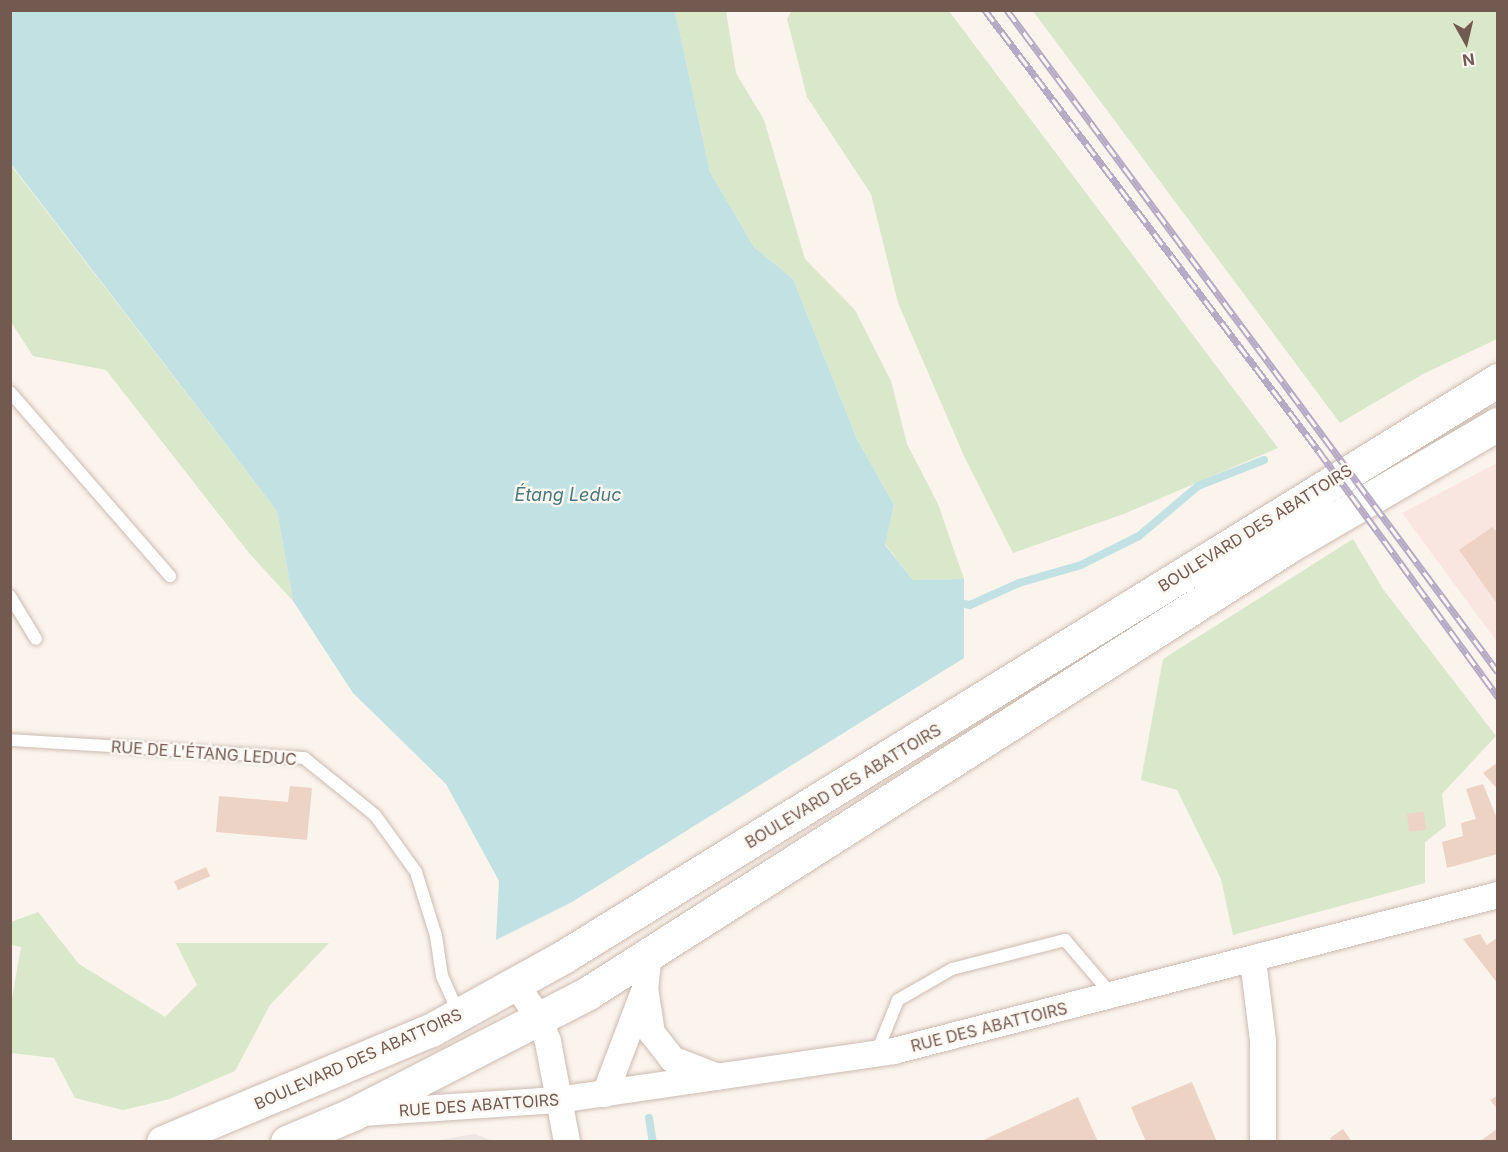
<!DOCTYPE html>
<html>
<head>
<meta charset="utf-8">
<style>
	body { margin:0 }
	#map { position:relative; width:1508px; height:1152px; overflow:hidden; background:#fbf4ec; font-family:Inter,sans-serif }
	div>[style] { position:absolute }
	.commercial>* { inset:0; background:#f9e6e1 }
	.industrial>* { inset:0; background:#ede7e4 }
	.green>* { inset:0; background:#d9e7cb }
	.water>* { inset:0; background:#c2e1e3 }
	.stream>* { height:8px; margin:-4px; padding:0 4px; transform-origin:4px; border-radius:4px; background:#c2e1e3 }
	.building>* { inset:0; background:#edd3c6; transform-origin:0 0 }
	.roads { filter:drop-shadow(0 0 2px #ccbbb2) drop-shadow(0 0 2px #ccbbb2) }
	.lane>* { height:12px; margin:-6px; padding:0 6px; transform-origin:6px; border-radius:6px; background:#fff }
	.street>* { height:26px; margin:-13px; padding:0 13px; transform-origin:13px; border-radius:13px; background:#fff }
	.secondary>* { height:33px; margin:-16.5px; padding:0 16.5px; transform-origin:16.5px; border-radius:16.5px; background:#fff }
	.rail>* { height:7px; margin-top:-3.5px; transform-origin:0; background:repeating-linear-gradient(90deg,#fdf8f2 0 14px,#b6aac4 0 28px); box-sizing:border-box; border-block:2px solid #b6aac4 }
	span { translate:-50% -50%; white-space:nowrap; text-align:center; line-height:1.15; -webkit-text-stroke:4.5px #fdf8f2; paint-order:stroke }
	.street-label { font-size:16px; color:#735a51 }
	.water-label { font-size:18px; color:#49797d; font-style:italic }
	.frame { position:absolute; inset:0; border:12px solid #735a51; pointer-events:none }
	.north { position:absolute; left:1436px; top:12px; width:60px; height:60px; -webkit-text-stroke:4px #fdf8f2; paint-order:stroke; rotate:172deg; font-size:16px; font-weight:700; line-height:24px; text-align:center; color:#735a51 }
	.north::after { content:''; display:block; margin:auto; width:21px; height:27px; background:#735a51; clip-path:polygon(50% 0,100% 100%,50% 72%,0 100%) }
</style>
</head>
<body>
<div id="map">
	<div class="commercial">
		<div style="clip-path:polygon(1497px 463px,1497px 642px,1402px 513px)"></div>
	</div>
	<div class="industrial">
		<div style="clip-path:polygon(475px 1134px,493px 1141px,433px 1141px)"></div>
	</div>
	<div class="green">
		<div style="clip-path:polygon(792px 10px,949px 11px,1278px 448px,1126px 513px,1013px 553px,964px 456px,898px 303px,871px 194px,807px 97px,787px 19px)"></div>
		<div style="clip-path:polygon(675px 11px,726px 11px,736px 73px,764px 120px,805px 259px,855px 310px,891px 381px,907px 444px,938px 504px,964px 579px,913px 580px,885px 544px,894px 505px,857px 439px,793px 279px,754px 247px,710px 172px)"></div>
		<div style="clip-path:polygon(1033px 11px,1497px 11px,1497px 339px,1423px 374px,1340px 423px)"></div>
		<div style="clip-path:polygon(10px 164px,277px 511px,293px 601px,249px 553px,106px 370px,33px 356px,11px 322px)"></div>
		<div style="clip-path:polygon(1353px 539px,1383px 589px,1496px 736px,1442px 794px,1446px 826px,1425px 842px,1425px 883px,1233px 935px,1221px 879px,1177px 790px,1141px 780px,1163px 659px)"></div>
		<div style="clip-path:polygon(38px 912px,79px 964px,165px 1017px,197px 985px,176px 943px,329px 943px,270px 1005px,235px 1071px,170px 1099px,123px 1110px,75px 1098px,54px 1058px,11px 1053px,11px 1004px,21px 947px,11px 945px,11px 922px)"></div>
	</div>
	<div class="water">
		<div style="clip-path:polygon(11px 10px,675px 11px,710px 172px,754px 247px,793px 279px,857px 439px,894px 505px,885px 545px,913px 580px,964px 579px,964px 658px,572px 902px,496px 940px,499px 881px,446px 784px,353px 693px,293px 601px,277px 511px,11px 164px)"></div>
	</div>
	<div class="stream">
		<div style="left:955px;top:602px;width:15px;rotate:11deg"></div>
		<div style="left:970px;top:605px;width:54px;rotate:-24.2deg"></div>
		<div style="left:1019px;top:583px;width:65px;rotate:-16.2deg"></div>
		<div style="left:1081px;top:565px;width:65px;rotate:-26.6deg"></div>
		<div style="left:1139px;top:536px;width:77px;rotate:-40.3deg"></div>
		<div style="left:1198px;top:486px;width:71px;rotate:-21.5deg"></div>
		<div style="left:649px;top:1118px;width:24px;rotate:81deg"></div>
	</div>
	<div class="building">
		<div style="clip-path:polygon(1492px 527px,1498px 532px,1498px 605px,1459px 550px)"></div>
		<div style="clip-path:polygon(1498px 762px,1498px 790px,1483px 773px)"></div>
		<div style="clip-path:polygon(1483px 784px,1498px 821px,1498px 854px,1447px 868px,1442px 842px,1463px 836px,1461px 823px,1476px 819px,1466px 789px)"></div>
		<div style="clip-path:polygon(290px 786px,312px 788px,307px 840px,216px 832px,219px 796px,288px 802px)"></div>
		<div style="left:1424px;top:812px;width:18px;height:17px;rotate:84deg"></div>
		<div style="left:206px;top:867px;width:10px;height:35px;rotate:66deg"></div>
		<div style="clip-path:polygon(1480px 934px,1487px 945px,1498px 937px,1498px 984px,1463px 939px)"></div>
		<div style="clip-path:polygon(1192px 1082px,1217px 1142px,1146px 1142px,1131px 1107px)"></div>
		<div style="clip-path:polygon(1498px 1095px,1498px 1110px,1490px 1100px)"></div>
		<div style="clip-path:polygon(1078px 1097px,1098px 1142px,979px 1142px)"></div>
		<div style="clip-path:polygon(1498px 1128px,1498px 1142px,1479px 1142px)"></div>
		<div style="clip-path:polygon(1343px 1129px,1352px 1142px,1332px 1142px,1330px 1138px)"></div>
	</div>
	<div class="roads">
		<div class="lane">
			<div style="left:10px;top:392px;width:244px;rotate:49deg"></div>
			<div style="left:10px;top:596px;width:50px;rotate:58.8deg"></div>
			<div style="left:10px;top:740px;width:295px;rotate:3.5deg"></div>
			<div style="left:304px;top:758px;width:91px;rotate:38.8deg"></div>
			<div style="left:375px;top:815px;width:70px;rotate:54.3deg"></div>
			<div style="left:416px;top:872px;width:67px;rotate:72.6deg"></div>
			<div style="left:436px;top:936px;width:40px;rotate:81.5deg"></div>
			<div style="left:442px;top:976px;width:42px;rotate:65.9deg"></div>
			<div style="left:876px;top:1054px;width:58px;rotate:-67.8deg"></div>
			<div style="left:898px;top:1000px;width:62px;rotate:-29.9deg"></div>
			<div style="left:952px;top:969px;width:117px;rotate:-14.4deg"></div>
			<div style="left:1065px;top:940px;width:72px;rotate:49.5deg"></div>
		</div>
		<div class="street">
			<div style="left:649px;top:952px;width:36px;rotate:96deg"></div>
			<div style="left:645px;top:988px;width:46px;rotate:81.2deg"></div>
			<div style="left:652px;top:1033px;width:33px;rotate:52deg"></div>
			<div style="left:672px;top:1059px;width:49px;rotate:21.4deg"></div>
			<div style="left:1253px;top:961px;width:80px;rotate:82.8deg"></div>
			<div style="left:1263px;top:1040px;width:102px;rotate:90deg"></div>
			<div style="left:515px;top:983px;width:42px;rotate:55.6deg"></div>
			<div style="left:539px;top:1018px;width:26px;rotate:69deg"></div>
			<div style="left:548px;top:1042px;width:102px;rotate:79.2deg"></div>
			<div style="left:605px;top:1094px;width:107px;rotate:-69.2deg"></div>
			<div style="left:362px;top:1113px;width:196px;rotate:-3.8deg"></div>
			<div style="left:558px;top:1100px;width:340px;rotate:-8.3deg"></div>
			<div style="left:894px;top:1051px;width:624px;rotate:-14.48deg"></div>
		</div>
		<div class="secondary">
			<div style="left:163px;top:1142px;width:290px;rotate:-22.7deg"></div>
			<div style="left:431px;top:1030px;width:151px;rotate:-28.9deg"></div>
			<div style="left:563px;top:957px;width:1099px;rotate:-31.68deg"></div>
			<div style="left:287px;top:1142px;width:72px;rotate:-23deg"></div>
			<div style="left:353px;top:1114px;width:264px;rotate:-27.2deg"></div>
			<div style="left:588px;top:993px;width:831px;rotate:-32.52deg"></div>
			<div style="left:1289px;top:546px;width:242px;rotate:-30.3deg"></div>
		</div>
	</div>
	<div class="rail">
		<div style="left:985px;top:10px;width:552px;rotate:52.88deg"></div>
		<div style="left:1318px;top:450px;width:306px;rotate:53.9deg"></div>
		<div style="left:1007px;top:10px;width:824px;rotate:53.44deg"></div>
	</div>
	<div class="street-label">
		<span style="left:1255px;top:528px;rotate:-32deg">BOULEVARD DES ABATTOIRS</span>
		<span style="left:204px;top:753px;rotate:4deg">RUE DE L'ÉTANG LEDUC</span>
		<span style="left:843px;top:786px;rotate:-31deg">BOULEVARD DES ABATTOIRS</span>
		<span style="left:989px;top:1027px;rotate:-14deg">RUE DES ABATTOIRS</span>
		<span style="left:358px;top:1059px;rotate:-24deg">BOULEVARD DES ABATTOIRS</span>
		<span style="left:479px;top:1105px;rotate:-4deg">RUE DES ABATTOIRS</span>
	</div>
	<div class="water-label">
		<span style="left:568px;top:495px">Étang Leduc</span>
	</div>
	<div class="frame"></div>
	<div class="north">N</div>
</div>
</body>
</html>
